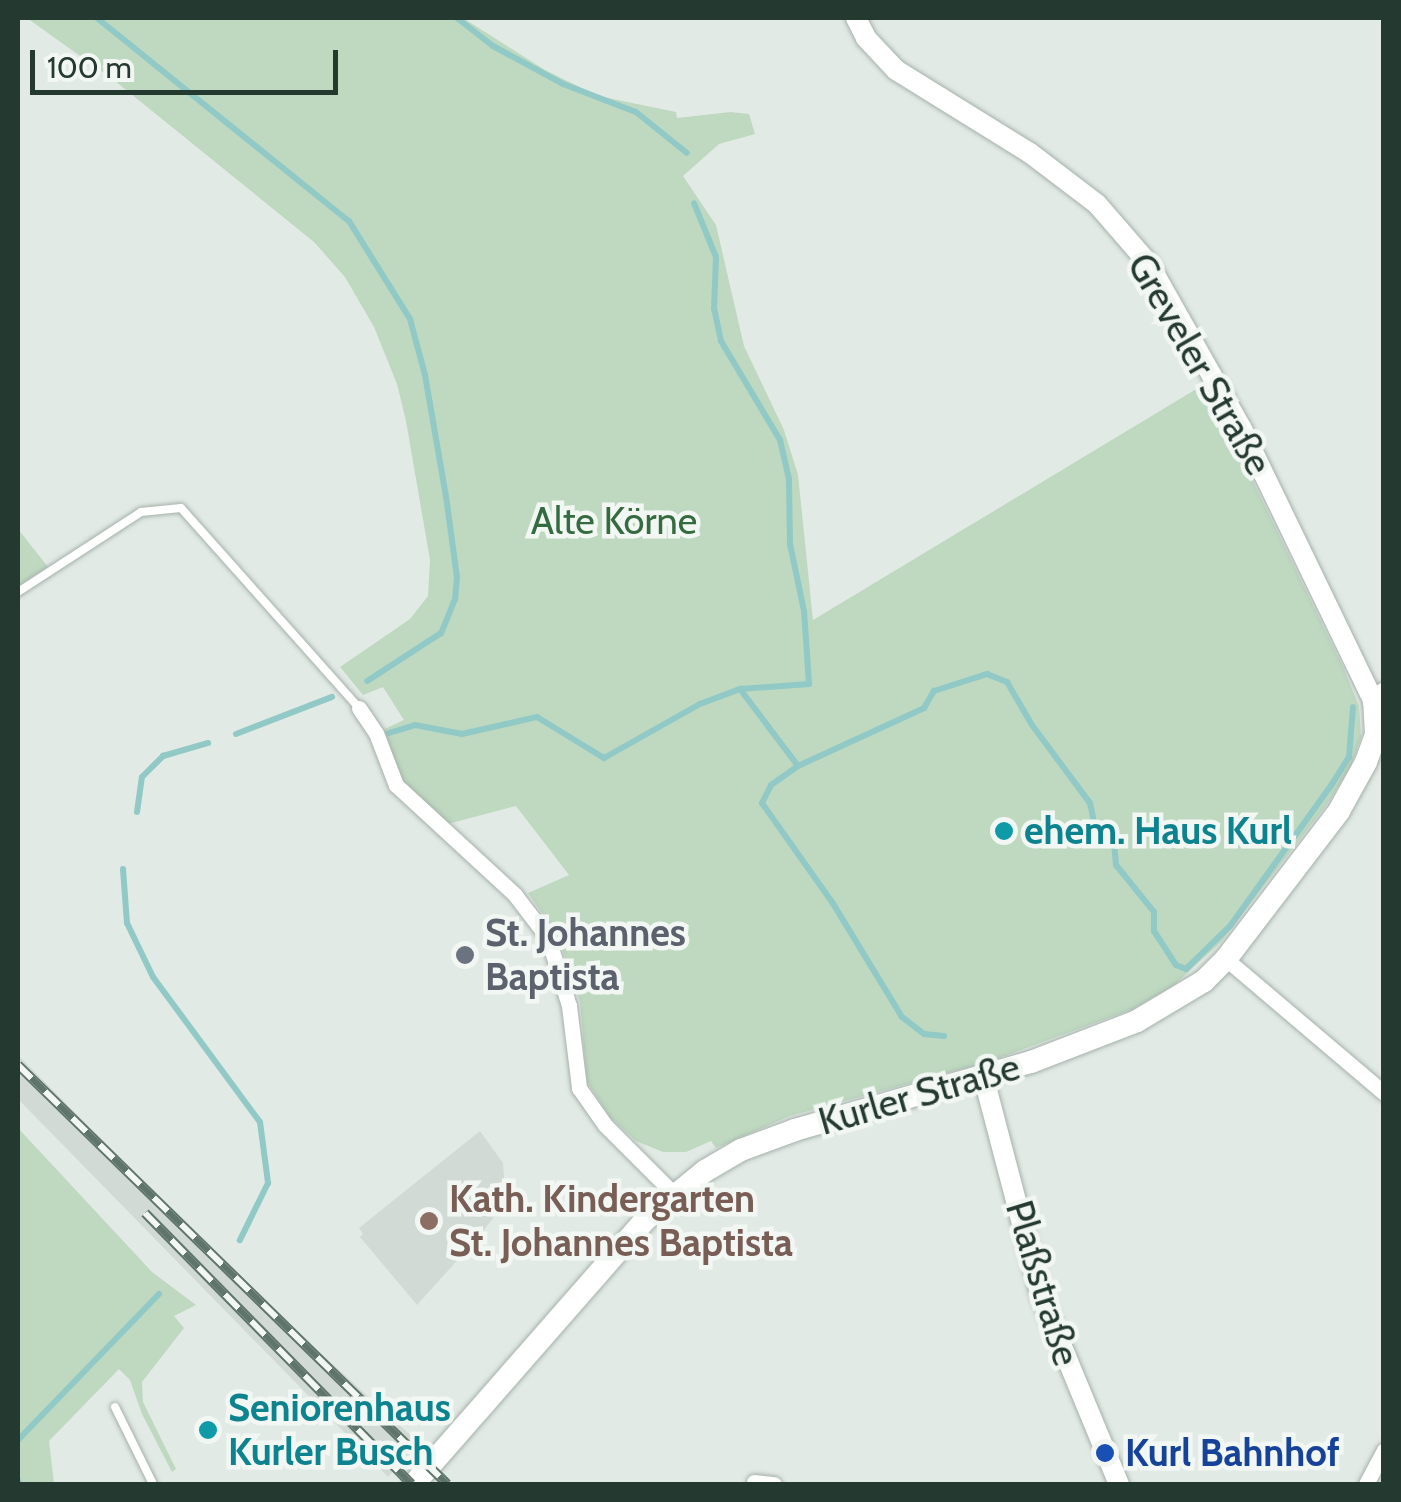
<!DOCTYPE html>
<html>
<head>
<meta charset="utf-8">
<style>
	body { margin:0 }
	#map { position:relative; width:1401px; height:1502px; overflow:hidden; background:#e2eae5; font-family:Cabin,sans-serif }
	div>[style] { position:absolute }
	.built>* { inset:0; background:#d1dad4 }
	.green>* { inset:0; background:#bed9c0 }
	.stream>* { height:6px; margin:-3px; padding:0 3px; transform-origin:3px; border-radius:3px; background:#91c9c7 }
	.roads { filter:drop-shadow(0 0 2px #a5b1ab) drop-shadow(0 0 2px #a5b1ab) }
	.service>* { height:8px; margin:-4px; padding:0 4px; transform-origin:4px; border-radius:4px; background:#fff }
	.minor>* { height:15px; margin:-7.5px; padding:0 7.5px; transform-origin:7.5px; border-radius:7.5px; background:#fff }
	.tertiary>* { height:20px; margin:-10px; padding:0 10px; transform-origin:10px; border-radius:10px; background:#fff }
	.secondary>* { height:22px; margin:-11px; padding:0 11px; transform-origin:11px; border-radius:11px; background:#fff }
	.rail>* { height:10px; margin-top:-5px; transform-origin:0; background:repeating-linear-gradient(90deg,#f2f7f4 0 19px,#5f756b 0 38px); box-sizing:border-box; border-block:2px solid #5f756b }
	.dots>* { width:28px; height:28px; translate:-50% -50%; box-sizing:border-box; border:5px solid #f2f7f4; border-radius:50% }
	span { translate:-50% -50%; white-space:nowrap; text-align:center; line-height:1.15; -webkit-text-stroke:9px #f2f7f4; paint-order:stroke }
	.street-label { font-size:38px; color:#243930 }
	.park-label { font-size:38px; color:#346b3f }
	.culture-label { font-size:38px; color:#0d838f; font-weight:700 }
	.left { translate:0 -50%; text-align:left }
	.worship-label { font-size:38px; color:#5b616d; font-weight:700 }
	.education-label { font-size:38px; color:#785e54; font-weight:700 }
	.transit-label { font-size:38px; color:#164399; font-weight:700 }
	.frame { position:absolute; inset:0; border:20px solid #243930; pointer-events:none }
	.scale { position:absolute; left:30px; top:50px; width:308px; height:45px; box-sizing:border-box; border:5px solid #243930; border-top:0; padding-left:12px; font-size:30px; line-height:35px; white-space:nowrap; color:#243930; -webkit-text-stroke:8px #f2f7f4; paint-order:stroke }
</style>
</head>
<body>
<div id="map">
	<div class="built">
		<div style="clip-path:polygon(18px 1055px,245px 1284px,418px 1442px,388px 1477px,18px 1099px)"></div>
		<div style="clip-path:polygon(480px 1131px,503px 1163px,505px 1191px,497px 1213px,480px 1235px,417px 1305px,360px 1237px,363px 1234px,359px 1228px)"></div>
	</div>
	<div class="green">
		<div style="clip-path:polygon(27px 18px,463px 18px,545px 70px,598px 96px,676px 112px,677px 118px,731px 112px,749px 114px,755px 134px,719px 144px,683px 176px,716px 225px,744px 346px,784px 430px,798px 475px,813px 620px,1198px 388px,1231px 454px,1244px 463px,1343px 667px,1359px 706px,1361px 737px,1351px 766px,1327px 804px,1221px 942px,1173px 986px,1133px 1009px,991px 1061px,790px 1116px,716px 1148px,711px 1141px,686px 1152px,663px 1152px,636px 1141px,610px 1117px,587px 1082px,580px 1002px,558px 936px,528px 893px,569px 875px,516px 806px,440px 826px,396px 785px,376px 733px,404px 720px,383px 687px,363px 695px,340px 667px,410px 619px,428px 596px,430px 560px,406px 421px,397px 384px,374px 327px,345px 277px,314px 242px,115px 81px)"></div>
		<div style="clip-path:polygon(18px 529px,48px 567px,18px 586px)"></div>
		<div style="clip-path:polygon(18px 1128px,152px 1272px,196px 1305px,174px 1316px,184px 1328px,142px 1382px,143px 1402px,176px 1469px,172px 1472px,142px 1414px,130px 1380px,119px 1369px,49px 1441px,54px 1484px,18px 1484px)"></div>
	</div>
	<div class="stream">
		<div style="left:97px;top:18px;width:324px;rotate:38.9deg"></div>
		<div style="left:349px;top:221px;width:115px;rotate:58.1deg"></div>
		<div style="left:410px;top:319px;width:58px;rotate:75deg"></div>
		<div style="left:425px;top:375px;width:123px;rotate:80.2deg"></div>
		<div style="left:446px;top:496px;width:82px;rotate:82.3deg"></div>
		<div style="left:457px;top:577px;width:22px;rotate:95deg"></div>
		<div style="left:455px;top:599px;width:37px;rotate:112deg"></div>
		<div style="left:441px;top:633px;width:88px;rotate:147deg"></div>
		<div style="left:457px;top:18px;width:46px;rotate:37.9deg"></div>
		<div style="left:493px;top:46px;width:80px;rotate:28.5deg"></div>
		<div style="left:563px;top:84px;width:78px;rotate:21deg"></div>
		<div style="left:636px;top:112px;width:65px;rotate:38.8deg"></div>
		<div style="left:740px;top:689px;width:96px;rotate:53deg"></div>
		<div style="left:389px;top:733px;width:27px;rotate:-17deg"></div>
		<div style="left:415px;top:725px;width:48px;rotate:10.8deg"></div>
		<div style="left:462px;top:734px;width:77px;rotate:-12.8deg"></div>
		<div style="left:537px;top:717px;width:79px;rotate:31.5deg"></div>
		<div style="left:604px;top:758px;width:110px;rotate:-29.4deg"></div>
		<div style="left:700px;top:704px;width:43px;rotate:-20.6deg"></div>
		<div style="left:740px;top:689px;width:69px;rotate:-4.1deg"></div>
		<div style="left:809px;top:684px;width:73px;rotate:-93.9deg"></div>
		<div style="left:804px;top:611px;width:68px;rotate:-101.8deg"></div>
		<div style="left:790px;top:544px;width:65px;rotate:-90.9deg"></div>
		<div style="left:789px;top:479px;width:40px;rotate:-103deg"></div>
		<div style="left:780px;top:440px;width:115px;rotate:-120.8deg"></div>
		<div style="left:721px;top:341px;width:33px;rotate:-102deg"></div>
		<div style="left:714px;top:309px;width:52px;rotate:-87.8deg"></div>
		<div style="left:716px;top:257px;width:58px;rotate:-112.2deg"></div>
		<div style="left:236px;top:734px;width:103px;rotate:-21.1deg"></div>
		<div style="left:137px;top:812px;width:35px;rotate:-82deg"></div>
		<div style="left:142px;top:777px;width:30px;rotate:-45deg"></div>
		<div style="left:163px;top:756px;width:47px;rotate:-16.1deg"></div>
		<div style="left:123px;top:869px;width:54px;rotate:85.8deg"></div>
		<div style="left:127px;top:923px;width:60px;rotate:64.3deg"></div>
		<div style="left:153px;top:977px;width:180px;rotate:53.6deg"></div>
		<div style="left:260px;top:1122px;width:62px;rotate:82.5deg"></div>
		<div style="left:268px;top:1183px;width:64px;rotate:116.2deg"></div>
		<div style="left:944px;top:1036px;width:20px;rotate:-174deg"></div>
		<div style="left:924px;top:1034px;width:28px;rotate:-142deg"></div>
		<div style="left:902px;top:1017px;width:135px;rotate:-121.3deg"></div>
		<div style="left:832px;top:902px;width:121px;rotate:-125.3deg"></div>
		<div style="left:762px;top:803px;width:20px;rotate:-63deg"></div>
		<div style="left:771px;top:785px;width:33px;rotate:-35deg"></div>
		<div style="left:798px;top:766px;width:139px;rotate:-24.7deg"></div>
		<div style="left:924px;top:708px;width:20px;rotate:-60deg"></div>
		<div style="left:934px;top:691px;width:56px;rotate:-17.8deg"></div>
		<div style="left:987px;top:674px;width:22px;rotate:22deg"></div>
		<div style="left:1007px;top:682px;width:50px;rotate:59.8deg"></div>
		<div style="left:1032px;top:725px;width:97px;rotate:53.4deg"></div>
		<div style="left:1090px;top:803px;width:19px;rotate:78deg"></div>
		<div style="left:1094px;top:822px;width:28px;rotate:45deg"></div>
		<div style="left:1114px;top:842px;width:23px;rotate:85deg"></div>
		<div style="left:1116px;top:865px;width:60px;rotate:51deg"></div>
		<div style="left:1154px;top:912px;width:19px;rotate:90deg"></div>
		<div style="left:1154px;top:931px;width:40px;rotate:57.1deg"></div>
		<div style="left:1176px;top:965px;width:11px;rotate:22deg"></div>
		<div style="left:1186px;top:969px;width:62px;rotate:-44.3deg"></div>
		<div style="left:1230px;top:926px;width:175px;rotate:-54.3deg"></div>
		<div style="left:1332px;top:784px;width:32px;rotate:-58deg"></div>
		<div style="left:1349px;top:757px;width:50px;rotate:-85.4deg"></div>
		<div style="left:18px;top:1440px;width:203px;rotate:-46deg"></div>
		<div style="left:18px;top:1480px;width:4px;rotate:76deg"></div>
	</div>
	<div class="roads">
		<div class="service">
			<div style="left:18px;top:592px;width:147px;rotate:-33deg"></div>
			<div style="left:141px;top:512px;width:40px;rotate:-5.7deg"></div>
			<div style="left:181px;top:508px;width:268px;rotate:48.3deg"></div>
			<div style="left:115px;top:1407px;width:86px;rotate:63.7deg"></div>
		</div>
		<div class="minor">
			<div style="left:359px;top:708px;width:30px;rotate:56deg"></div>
			<div style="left:376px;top:733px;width:56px;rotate:69deg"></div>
			<div style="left:396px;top:785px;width:162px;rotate:42.7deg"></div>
			<div style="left:515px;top:895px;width:54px;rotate:52.5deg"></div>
			<div style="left:548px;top:938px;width:71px;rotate:72.8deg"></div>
			<div style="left:569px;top:1006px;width:83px;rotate:83deg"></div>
			<div style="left:579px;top:1088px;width:45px;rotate:54.9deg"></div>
			<div style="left:605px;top:1125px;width:96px;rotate:45deg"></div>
			<div style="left:1226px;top:959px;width:207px;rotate:40.3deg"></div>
			<div style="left:754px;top:1482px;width:20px;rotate:6deg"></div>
			<div style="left:1366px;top:1484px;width:38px;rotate:-62deg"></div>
		</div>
		<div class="tertiary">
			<div style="left:856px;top:18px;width:22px;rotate:63deg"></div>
			<div style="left:866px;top:38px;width:44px;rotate:46.8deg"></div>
			<div style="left:896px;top:70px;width:158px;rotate:31.8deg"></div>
			<div style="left:1030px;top:153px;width:84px;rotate:37.3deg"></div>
			<div style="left:1097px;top:204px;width:79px;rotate:49.1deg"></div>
			<div style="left:1149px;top:264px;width:189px;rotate:60.6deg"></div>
			<div style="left:1242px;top:429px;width:303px;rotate:64.2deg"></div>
			<div style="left:983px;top:1075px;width:228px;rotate:75.3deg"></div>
			<div style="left:1041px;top:1296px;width:204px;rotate:67.5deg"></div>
		</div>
		<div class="secondary">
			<div style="left:414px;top:1484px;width:351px;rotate:-48.8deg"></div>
			<div style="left:645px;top:1220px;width:77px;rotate:-39.2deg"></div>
			<div style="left:705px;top:1171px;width:42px;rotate:-30.3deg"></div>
			<div style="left:741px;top:1150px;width:58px;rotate:-20.3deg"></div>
			<div style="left:795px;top:1130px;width:246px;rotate:-16.1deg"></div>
			<div style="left:1031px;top:1062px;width:114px;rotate:-21.1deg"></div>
			<div style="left:1137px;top:1021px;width:78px;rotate:-30.8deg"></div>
			<div style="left:1204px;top:981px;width:31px;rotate:-45deg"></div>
			<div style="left:1226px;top:959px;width:186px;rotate:-52.6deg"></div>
			<div style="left:1339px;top:811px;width:56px;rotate:-61.1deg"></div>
			<div style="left:1366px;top:762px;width:29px;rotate:-70deg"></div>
			<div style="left:1376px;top:735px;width:33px;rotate:-93deg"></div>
			<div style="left:1374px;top:702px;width:13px;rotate:-39deg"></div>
		</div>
	</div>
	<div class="rail">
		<div style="left:18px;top:1065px;width:600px;rotate:44.32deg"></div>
		<div style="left:145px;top:1213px;width:380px;rotate:45.5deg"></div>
	</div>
	<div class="dots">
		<div style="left:1004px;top:831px;background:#0f9aa8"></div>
		<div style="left:465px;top:955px;background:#6b7280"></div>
		<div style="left:429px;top:1221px;background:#8d6e63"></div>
		<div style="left:208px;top:1430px;background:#0f9aa8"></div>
		<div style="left:1105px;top:1453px;background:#1a4fb4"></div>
	</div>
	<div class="street-label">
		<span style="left:1200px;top:364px;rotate:60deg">Greveler Straße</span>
		<span style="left:919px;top:1094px;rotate:-16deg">Kurler Straße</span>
		<span style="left:1043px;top:1283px;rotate:73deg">Plaßstraße</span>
	</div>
	<div class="park-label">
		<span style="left:614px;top:521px">Alte Körne</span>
	</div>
	<div class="culture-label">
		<span class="left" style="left:1024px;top:831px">ehem. Haus Kurl</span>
		<span class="left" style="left:228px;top:1430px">Seniorenhaus<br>Kurler Busch</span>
	</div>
	<div class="worship-label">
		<span class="left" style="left:485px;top:955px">St. Johannes<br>Baptista</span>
	</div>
	<div class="education-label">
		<span class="left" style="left:449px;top:1221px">Kath. Kindergarten<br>St. Johannes Baptista</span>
	</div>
	<div class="transit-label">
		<span class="left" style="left:1125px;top:1453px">Kurl Bahnhof</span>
	</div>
	<div class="frame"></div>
	<div class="scale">100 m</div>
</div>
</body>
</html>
